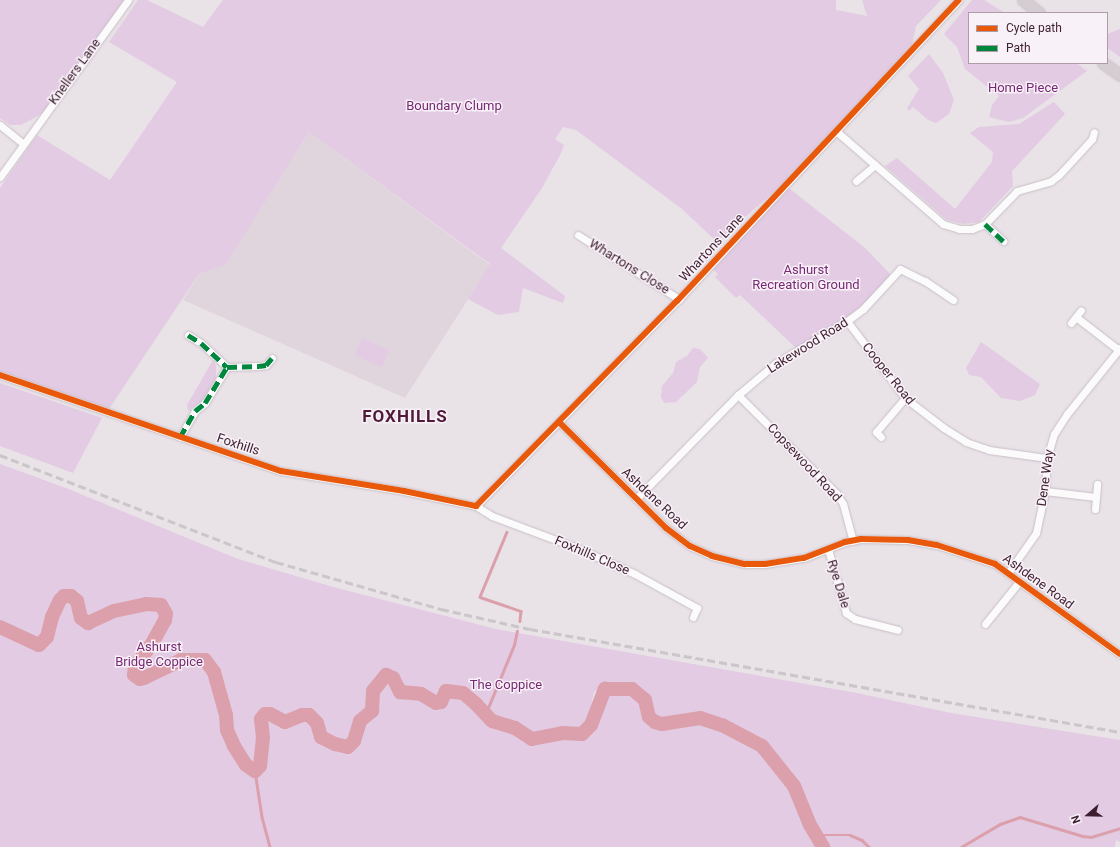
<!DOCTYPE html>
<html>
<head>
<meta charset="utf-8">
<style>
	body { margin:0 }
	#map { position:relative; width:1120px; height:847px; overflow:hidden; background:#e9e3e8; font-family:Roboto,sans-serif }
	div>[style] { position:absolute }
	.built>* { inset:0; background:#e1d5dd }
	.green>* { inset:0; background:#e2cbe3; transform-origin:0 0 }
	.stream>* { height:2.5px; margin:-1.25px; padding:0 1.25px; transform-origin:1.25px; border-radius:1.25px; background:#dca0ac }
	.river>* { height:14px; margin:-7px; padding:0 7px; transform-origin:7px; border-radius:7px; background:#dca0ac }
	.roads { filter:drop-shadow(0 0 1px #c9bfc6) drop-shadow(0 0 1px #c9bfc6) }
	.minor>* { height:7px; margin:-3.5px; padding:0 3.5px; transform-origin:3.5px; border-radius:3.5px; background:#fcfbfc }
	.primary>* { height:11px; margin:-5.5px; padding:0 5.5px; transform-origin:5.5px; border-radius:5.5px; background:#d5cdd2 }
	.rail>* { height:2.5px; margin-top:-1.25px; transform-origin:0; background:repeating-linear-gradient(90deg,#cac6c9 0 8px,transparent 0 12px) }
	.quiet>* { height:5px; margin-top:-2.5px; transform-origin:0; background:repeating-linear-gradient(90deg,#00873e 0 10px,transparent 0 15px) }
	.cycleway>* { height:6px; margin:-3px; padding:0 3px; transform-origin:3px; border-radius:3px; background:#e8590c }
	span { translate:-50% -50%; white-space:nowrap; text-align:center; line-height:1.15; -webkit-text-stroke:3px #f8f1f7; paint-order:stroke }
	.street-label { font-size:13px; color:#3e1f31 }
	.park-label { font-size:13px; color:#772773 }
	.district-label { font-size:17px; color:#511a39; font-weight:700; letter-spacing:1px }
	.legend { position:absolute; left:968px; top:12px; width:140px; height:52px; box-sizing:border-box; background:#f8f1f7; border:1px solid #ae9da8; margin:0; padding:5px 7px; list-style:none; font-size:12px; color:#3e1f31 }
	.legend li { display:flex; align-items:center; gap:8px; height:20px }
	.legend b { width:20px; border:1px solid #ae9da8 }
	.north { position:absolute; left:1068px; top:795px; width:40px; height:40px; -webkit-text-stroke:3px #f8f1f7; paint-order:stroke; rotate:250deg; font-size:11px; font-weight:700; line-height:16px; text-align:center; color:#3e1f31 }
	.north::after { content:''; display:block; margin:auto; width:14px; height:18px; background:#3e1f31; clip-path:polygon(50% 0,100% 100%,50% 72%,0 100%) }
</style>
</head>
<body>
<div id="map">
	<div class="built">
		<div style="clip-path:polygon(309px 132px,490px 265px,405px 398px,183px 300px,199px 274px,226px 263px)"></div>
	</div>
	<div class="green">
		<div style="clip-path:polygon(0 0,128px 0,45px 112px,21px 125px,10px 125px,0 118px)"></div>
		<div style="clip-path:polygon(138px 0,147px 0,203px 27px,223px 0,836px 0,836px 10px,867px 16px,862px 0,941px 0,916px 26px,912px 45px,776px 190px,717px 242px,682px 209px,576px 130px,563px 127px,555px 139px,564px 145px,560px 155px,542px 188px,501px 248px,565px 296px,563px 303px,523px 288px,519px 312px,498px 315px,468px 299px,490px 264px,309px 132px,226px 264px,199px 274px,107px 412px,0 375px,0 188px,37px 135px,110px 180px,177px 82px,109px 42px)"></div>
		<div style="clip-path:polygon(972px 0,984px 0,1005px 13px,969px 13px,969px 63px,1076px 63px,1087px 71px,1023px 118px,1009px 122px,989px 117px,992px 105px,999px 96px,965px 69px,957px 47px,944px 34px)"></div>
		<div style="clip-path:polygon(1120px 29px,1120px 57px,1107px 48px,1107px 34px)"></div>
		<div style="clip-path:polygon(929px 54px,943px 73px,954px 100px,949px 114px,936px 123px,928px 120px,913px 107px,909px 111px,907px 108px,919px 89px,908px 76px)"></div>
		<div style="clip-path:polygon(1054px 102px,1065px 114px,1012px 171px,1013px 186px,979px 222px,963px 224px,947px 220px,885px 166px,897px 158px,955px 209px,992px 162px,993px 152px,970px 133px,979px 127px,1019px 124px)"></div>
		<div style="clip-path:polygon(785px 185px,865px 248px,893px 277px,863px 309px,798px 350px,740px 295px,736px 298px,715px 277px,718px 274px,710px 267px)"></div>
		<div style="left:362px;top:338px;width:30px;height:19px;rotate:24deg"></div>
		<div style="clip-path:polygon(981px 342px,1040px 384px,1035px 395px,1020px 401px,1001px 398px,981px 377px,969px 375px,966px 368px)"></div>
		<div style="clip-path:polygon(693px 348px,700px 349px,708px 358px,700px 367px,697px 382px,676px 402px,664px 403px,661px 397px,662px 386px,673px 373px,676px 362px,687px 356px)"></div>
		<div style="clip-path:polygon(213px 360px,216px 366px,216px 379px,204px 399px,188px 411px,187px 405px)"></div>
		<div style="clip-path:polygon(0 383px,102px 418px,73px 473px,0 446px)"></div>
		<div style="clip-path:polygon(evenodd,0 464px,66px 488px,238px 559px,337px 588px,496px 629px,857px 693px,951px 713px,1120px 740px,1120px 842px,1116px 840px,1115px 847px,0 847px,0 464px,611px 683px,634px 686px,647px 698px,655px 718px,667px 719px,704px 713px,736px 728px,734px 731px,698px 719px,656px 726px,651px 723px,640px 698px,630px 693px,612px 689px,601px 699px,595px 724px,589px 732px,572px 741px,563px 735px,534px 742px,483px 717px,486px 713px,492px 719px,521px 728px,533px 737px,564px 730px,573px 731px,587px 724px,594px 692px,611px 683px)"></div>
	</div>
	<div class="stream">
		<div style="left:507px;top:532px;width:70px;rotate:112.6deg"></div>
		<div style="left:480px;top:597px;width:43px;rotate:18.9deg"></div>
		<div style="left:521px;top:611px;width:10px;rotate:96deg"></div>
		<div style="left:485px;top:715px;width:76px;rotate:-67.5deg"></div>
		<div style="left:514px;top:645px;width:14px;rotate:-78deg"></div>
		<div style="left:255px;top:771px;width:47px;rotate:81.3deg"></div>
		<div style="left:262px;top:817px;width:31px;rotate:75deg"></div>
		<div style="left:818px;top:835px;width:32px"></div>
		<div style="left:850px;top:835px;width:13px;rotate:23deg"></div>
		<div style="left:862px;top:840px;width:10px;rotate:45deg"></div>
		<div style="left:961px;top:847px;width:45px;rotate:-30.5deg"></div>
		<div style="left:1000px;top:824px;width:21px;rotate:-19deg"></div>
		<div style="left:1020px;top:817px;width:66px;rotate:16.8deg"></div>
		<div style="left:1083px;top:836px;width:8px;rotate:7deg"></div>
		<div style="left:1091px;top:837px;width:30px;rotate:-17deg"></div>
	</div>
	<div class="river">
		<div style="left:0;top:627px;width:43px;rotate:24.8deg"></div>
		<div style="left:39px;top:645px;width:11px;rotate:-45deg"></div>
		<div style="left:47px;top:637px;width:21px;rotate:-76deg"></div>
		<div style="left:52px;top:617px;width:19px;rotate:-65deg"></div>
		<div style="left:60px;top:600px;width:6px;rotate:-45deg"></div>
		<div style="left:64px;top:596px;width:7px"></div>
		<div style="left:71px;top:596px;width:8px;rotate:40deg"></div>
		<div style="left:77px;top:601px;width:17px;rotate:77deg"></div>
		<div style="left:81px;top:618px;width:9px;rotate:36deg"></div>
		<div style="left:88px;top:623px;width:29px;rotate:-25deg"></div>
		<div style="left:114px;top:611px;width:33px;rotate:-12deg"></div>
		<div style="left:146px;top:604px;width:15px;rotate:4deg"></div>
		<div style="left:161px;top:605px;width:10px;rotate:61deg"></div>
		<div style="left:166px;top:614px;width:6px;rotate:99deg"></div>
		<div style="left:165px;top:620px;width:29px;rotate:119deg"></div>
		<div style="left:151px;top:645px;width:26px;rotate:127deg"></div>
		<div style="left:135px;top:666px;width:9px;rotate:96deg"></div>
		<div style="left:134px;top:675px;width:7px;rotate:34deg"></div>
		<div style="left:140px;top:679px;width:4px;rotate:-14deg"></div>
		<div style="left:144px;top:678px;width:41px;rotate:-25.9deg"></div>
		<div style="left:181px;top:660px;width:24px"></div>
		<div style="left:205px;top:660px;width:15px;rotate:53deg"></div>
		<div style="left:214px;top:672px;width:45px;rotate:74.4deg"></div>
		<div style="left:226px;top:715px;width:15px;rotate:86deg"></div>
		<div style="left:227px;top:730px;width:17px;rotate:66deg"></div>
		<div style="left:234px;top:746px;width:22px;rotate:58deg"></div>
		<div style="left:246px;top:765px;width:11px;rotate:34deg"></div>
		<div style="left:255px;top:771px;width:7px;rotate:-45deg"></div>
		<div style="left:260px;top:766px;width:28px;rotate:-84deg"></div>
		<div style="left:263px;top:738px;width:19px;rotate:-96deg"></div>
		<div style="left:261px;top:719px;width:6px;rotate:-51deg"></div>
		<div style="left:265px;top:714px;width:5px"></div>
		<div style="left:270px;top:714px;width:17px;rotate:28deg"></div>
		<div style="left:285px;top:722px;width:18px;rotate:-22deg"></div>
		<div style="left:302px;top:715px;width:7px"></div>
		<div style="left:309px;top:715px;width:11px;rotate:45deg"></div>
		<div style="left:317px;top:723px;width:15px;rotate:74deg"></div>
		<div style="left:321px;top:737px;width:16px;rotate:27deg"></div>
		<div style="left:335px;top:744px;width:13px;rotate:13deg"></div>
		<div style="left:348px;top:747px;width:8px;rotate:-45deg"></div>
		<div style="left:354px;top:741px;width:21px;rotate:-73deg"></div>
		<div style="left:360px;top:721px;width:16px;rotate:-40deg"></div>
		<div style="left:372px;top:711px;width:20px;rotate:-87deg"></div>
		<div style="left:373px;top:691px;width:21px;rotate:-51deg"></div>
		<div style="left:386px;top:675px;width:8px;rotate:23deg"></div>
		<div style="left:393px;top:678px;width:16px;rotate:63deg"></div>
		<div style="left:400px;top:692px;width:21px;rotate:5deg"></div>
		<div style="left:421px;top:694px;width:17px;rotate:31deg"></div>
		<div style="left:436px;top:703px;width:5px;rotate:-11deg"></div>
		<div style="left:441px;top:702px;width:12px;rotate:-66deg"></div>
		<div style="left:446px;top:691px;width:17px;rotate:7deg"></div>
		<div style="left:463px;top:693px;width:17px;rotate:40deg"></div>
		<div style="left:476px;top:704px;width:23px;rotate:47deg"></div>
		<div style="left:492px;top:721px;width:24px;rotate:17deg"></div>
		<div style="left:515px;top:728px;width:20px;rotate:33deg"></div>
		<div style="left:532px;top:739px;width:31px;rotate:-11deg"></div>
		<div style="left:562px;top:733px;width:20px;rotate:3deg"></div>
		<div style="left:582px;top:734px;width:13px;rotate:-45deg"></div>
		<div style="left:591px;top:725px;width:39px;rotate:-69deg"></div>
		<div style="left:605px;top:689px;width:27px"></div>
		<div style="left:632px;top:689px;width:17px;rotate:40deg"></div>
		<div style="left:645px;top:700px;width:17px;rotate:77deg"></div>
		<div style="left:649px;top:717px;width:8px;rotate:40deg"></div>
		<div style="left:655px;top:722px;width:7px;rotate:16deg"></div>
		<div style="left:662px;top:724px;width:38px;rotate:-9deg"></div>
		<div style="left:700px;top:718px;width:23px;rotate:18deg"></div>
		<div style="left:722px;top:725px;width:45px;rotate:27.7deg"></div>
		<div style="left:762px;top:746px;width:51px;rotate:51.3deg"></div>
		<div style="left:794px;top:786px;width:42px;rotate:67.7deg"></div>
		<div style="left:810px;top:825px;width:26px;rotate:59deg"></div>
	</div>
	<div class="roads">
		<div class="minor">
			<div style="left:0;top:125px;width:28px;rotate:39deg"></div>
			<div style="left:836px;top:131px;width:142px;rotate:41deg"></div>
			<div style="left:943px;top:224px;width:17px;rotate:17deg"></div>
			<div style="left:959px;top:229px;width:13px"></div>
			<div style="left:972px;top:229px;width:14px;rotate:-21deg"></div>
			<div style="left:985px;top:224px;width:46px;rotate:-45.9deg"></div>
			<div style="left:1017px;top:191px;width:35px;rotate:-16deg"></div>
			<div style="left:1051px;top:181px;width:10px;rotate:-37deg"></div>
			<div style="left:1059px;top:175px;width:49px;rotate:-47.5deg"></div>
			<div style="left:1092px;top:139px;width:7px;rotate:-74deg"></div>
			<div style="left:0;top:177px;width:218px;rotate:-54.1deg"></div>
			<div style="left:856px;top:181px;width:25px;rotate:-40deg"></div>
			<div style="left:985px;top:224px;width:25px;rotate:43deg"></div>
			<div style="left:578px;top:235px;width:120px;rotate:32.4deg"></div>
			<div style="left:1076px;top:317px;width:56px;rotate:37.7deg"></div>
			<div style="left:847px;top:321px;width:96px;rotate:53deg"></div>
			<div style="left:905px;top:398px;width:49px;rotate:37.6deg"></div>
			<div style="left:944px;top:428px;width:26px;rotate:32deg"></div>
			<div style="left:966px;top:442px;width:24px;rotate:19deg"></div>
			<div style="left:989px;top:450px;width:59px;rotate:7.9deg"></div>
			<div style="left:1071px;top:323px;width:16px;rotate:-52deg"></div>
			<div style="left:188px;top:335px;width:15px;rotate:32deg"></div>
			<div style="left:201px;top:343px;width:35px;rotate:43deg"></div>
			<div style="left:0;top:375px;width:297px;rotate:18.9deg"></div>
			<div style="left:281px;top:471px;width:125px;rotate:9.2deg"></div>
			<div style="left:404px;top:491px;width:74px;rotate:11.8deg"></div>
			<div style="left:738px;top:395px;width:140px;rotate:45deg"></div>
			<div style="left:837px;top:494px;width:12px;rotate:59deg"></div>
			<div style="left:843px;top:504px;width:38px;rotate:75deg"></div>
			<div style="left:560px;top:423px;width:149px;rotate:44.7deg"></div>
			<div style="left:666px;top:528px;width:30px;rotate:37deg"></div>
			<div style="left:690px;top:546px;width:24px;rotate:24deg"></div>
			<div style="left:712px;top:556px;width:34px;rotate:14deg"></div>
			<div style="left:745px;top:564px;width:20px"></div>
			<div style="left:765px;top:564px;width:39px;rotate:-9deg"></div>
			<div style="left:804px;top:558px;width:44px;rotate:-21.3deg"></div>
			<div style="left:845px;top:542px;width:16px;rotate:-11deg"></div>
			<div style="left:861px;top:539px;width:47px;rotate:1.2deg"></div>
			<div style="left:908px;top:540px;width:29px;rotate:10deg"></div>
			<div style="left:937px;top:545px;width:61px;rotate:18.1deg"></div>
			<div style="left:995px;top:564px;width:154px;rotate:35.8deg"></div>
			<div style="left:180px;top:437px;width:30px;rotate:-60deg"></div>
			<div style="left:195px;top:411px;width:13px;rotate:-39deg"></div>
			<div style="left:205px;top:403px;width:42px;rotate:-58.6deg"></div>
			<div style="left:227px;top:367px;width:32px;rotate:-2deg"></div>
			<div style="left:259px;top:366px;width:7px;rotate:-8deg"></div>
			<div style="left:266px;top:365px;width:9px;rotate:-49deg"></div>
			<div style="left:881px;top:437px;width:7px;rotate:-135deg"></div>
			<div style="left:876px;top:432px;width:45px;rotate:-49.5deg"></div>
			<div style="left:1045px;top:491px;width:51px;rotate:6.7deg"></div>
			<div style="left:636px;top:499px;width:146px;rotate:-45.6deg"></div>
			<div style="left:738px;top:395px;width:50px;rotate:-40.1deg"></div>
			<div style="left:776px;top:363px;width:82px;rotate:-30.6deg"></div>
			<div style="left:847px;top:321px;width:20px;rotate:-37deg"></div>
			<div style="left:863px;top:309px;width:54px;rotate:-47.2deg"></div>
			<div style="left:900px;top:269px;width:28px;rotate:26deg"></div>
			<div style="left:925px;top:281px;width:34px;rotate:34deg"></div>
			<div style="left:476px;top:506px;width:287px;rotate:-45.6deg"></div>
			<div style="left:677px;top:301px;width:412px;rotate:-46.9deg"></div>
			<div style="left:476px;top:506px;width:19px;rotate:32deg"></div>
			<div style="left:492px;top:516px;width:89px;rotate:20.5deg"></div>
			<div style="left:575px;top:547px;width:66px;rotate:24.2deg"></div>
			<div style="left:635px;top:574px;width:71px;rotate:28.7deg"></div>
			<div style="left:697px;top:608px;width:10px;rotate:114deg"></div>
			<div style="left:1095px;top:509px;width:25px;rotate:-85deg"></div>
			<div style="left:828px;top:549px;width:66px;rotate:74.3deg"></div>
			<div style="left:846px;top:613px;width:11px;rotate:34deg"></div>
			<div style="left:855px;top:619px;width:44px;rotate:14.3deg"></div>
			<div style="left:1008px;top:573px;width:49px;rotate:-55deg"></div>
			<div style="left:1036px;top:533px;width:43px;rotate:-77.9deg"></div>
			<div style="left:1045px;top:491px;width:33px;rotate:-87deg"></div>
			<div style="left:1047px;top:458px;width:25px;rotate:-74deg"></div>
			<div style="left:1054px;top:434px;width:24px;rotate:-57deg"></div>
			<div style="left:1067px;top:414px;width:85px;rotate:-51.2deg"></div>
			<div style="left:985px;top:624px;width:54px;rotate:-51deg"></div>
		</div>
		<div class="primary">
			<div style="left:1023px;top:0;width:21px;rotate:39deg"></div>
			<div style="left:1103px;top:63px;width:21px;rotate:35deg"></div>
		</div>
	</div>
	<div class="rail">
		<div style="left:0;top:455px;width:296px;rotate:21.2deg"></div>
		<div style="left:276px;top:562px;width:172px;rotate:15.9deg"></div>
		<div style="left:441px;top:609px;width:91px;rotate:12.7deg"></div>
		<div style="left:530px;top:629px;width:599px;rotate:9.9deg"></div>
	</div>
	<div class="quiet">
		<div style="left:985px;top:224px;width:25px;rotate:43deg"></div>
		<div style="left:188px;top:335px;width:15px;rotate:32deg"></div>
		<div style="left:201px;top:343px;width:35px;rotate:43deg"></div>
		<div style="left:180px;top:437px;width:30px;rotate:-60deg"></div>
		<div style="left:195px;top:411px;width:13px;rotate:-39deg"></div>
		<div style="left:205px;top:403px;width:42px;rotate:-58.6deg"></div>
		<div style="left:227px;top:367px;width:32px;rotate:-2deg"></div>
		<div style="left:259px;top:366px;width:7px;rotate:-8deg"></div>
		<div style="left:266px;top:365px;width:9px;rotate:-49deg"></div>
	</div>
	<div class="cycleway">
		<div style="left:0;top:375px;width:297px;rotate:18.9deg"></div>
		<div style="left:281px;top:471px;width:125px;rotate:9.2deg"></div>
		<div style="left:404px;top:491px;width:74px;rotate:11.8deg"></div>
		<div style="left:476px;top:506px;width:287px;rotate:-45.6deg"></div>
		<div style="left:677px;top:301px;width:412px;rotate:-46.9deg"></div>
		<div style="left:560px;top:423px;width:149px;rotate:44.7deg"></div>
		<div style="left:666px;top:528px;width:30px;rotate:37deg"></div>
		<div style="left:690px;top:546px;width:24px;rotate:24deg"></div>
		<div style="left:712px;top:556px;width:34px;rotate:14deg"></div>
		<div style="left:745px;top:564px;width:20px"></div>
		<div style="left:765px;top:564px;width:39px;rotate:-9deg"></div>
		<div style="left:804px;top:558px;width:44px;rotate:-21.3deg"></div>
		<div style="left:845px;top:542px;width:16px;rotate:-11deg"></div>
		<div style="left:861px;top:539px;width:47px;rotate:1.2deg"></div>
		<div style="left:908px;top:540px;width:29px;rotate:10deg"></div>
		<div style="left:937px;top:545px;width:61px;rotate:18.1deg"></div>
		<div style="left:995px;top:564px;width:154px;rotate:35.8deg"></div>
	</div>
	<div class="street-label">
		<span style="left:75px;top:72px;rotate:-54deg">Knellers Lane</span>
		<span style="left:712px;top:248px;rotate:-47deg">Whartons Lane</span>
		<span style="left:629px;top:267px;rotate:32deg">Whartons Close</span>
		<span style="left:808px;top:346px;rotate:-32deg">Lakewood Road</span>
		<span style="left:888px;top:374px;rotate:51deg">Cooper Road</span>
		<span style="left:238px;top:445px;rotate:18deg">Foxhills</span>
		<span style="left:804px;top:463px;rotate:47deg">Copsewood Road</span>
		<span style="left:1046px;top:478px;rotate:-82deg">Dene Way</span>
		<span style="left:654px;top:499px;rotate:43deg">Ashdene Road</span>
		<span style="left:592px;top:556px;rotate:23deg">Foxhills Close</span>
		<span style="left:1038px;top:582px;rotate:36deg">Ashdene Road</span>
		<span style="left:838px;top:584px;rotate:73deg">Rye Dale</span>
	</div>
	<div class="park-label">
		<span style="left:1023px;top:88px">Home Piece</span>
		<span style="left:454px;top:106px">Boundary Clump</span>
		<span style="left:806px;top:278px">Ashurst<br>Recreation Ground</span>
		<span style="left:159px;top:655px">Ashurst<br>Bridge Coppice</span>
		<span style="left:506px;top:685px">The Coppice</span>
	</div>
	<div class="district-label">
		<span style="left:405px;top:417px">FOXHILLS</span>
	</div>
	<ul class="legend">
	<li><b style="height:5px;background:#e8590c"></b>Cycle path</li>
	<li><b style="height:5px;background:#00873e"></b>Path</li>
	</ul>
	<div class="north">N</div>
</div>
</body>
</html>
